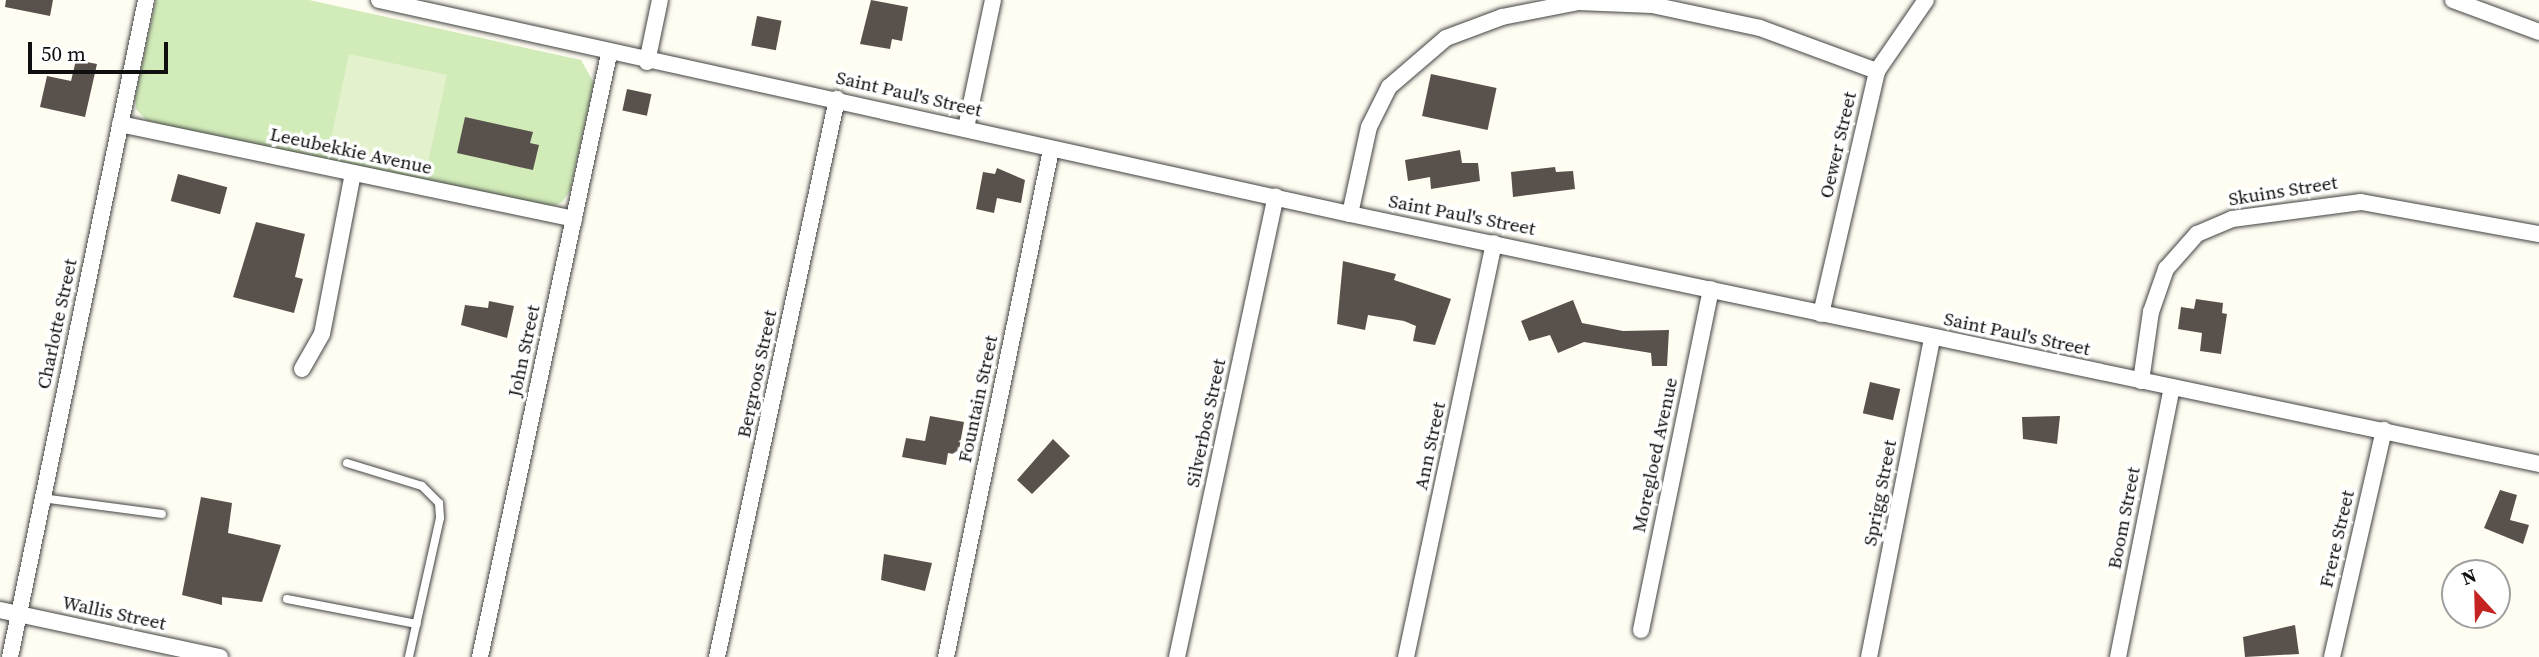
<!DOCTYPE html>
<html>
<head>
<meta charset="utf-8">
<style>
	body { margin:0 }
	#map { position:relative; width:2539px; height:657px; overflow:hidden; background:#fffdf2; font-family:"Source Serif 4",serif }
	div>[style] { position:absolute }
	.green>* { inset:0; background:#d1ebb9 }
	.pitch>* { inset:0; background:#e3f2cc; transform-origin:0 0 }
	.building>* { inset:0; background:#59514b; transform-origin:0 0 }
	.roads { filter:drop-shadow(0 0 2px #424242) drop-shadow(0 0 2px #424242) }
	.lane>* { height:8px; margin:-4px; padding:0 4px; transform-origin:4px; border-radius:4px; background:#fff }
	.street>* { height:16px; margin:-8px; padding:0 8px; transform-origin:8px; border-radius:8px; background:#fff }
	span { translate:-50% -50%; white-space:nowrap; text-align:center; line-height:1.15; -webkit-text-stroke:7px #fff; paint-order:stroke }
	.street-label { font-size:19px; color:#0f0f0f }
	.north { position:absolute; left:2441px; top:559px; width:70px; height:70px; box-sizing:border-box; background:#fff; border:2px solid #9f9f9f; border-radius:50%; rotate:338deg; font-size:19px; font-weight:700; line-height:28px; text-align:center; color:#0f0f0f }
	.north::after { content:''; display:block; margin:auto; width:24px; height:32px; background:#c52322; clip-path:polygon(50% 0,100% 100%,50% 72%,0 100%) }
	.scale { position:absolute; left:28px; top:42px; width:140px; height:32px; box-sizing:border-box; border:4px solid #0f0f0f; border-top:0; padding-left:9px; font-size:21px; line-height:24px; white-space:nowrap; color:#0f0f0f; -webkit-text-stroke:5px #fff; paint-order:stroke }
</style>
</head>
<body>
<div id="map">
	<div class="green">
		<div style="clip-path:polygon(156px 0,309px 0,581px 60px,594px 83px,570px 191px,562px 202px,546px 209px,148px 122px,136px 109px,135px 97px)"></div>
	</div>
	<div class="pitch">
		<div style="left:349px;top:54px;width:100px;height:101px;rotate:12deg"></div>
	</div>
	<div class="building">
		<div style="clip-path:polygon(6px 0,53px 0,50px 16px,5px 7px)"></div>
		<div style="clip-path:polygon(871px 0,908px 7px,902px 41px,892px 39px,890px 49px,860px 44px)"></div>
		<div style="left:757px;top:16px;width:25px;height:30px;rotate:11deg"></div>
		<div style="clip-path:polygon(76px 60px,97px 64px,85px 117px,40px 107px,47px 76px,71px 81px)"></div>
		<div style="left:1431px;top:74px;width:67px;height:43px;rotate:12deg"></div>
		<div style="left:627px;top:89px;width:25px;height:22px;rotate:12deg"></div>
		<div style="clip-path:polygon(465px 117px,533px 132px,530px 143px,539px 145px,533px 170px,457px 153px)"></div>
		<div style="clip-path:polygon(1460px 150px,1462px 163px,1478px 163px,1480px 181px,1431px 189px,1430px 177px,1408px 181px,1405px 160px)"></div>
		<div style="clip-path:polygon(1555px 167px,1556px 172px,1573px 171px,1575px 189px,1513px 197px,1511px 172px)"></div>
		<div style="clip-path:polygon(997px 168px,1025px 180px,1021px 203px,997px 198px,994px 213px,976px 209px,983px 172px,995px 174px)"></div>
		<div style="left:178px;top:174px;width:51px;height:28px;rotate:15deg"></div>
		<div style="clip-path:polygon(256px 222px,305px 234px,295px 277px,303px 279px,294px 313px,233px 297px)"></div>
		<div style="clip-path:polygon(1343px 261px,1396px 274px,1394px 280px,1451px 299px,1435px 345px,1413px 341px,1416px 326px,1404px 321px,1368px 315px,1365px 330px,1337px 324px)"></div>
		<div style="clip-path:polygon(2196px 299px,2223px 303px,2222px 313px,2227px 314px,2221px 354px,2200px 351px,2202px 333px,2178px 329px,2181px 307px,2194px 309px)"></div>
		<div style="clip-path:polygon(1573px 300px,1582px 323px,1623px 331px,1669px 330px,1667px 366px,1652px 366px,1651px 353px,1584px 342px,1558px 353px,1550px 335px,1529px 341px,1521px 321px)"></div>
		<div style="clip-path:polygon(489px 301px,514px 306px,507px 338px,461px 325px,465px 305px,488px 308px)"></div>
		<div style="left:1870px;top:382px;width:31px;height:32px;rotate:13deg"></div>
		<div style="clip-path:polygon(930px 416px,964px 422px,958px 455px,948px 453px,946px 465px,902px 457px,906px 438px,925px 441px)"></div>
		<div style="clip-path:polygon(2060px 416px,2057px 444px,2023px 439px,2022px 417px)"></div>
		<div style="clip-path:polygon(1053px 439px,1070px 456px,1032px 494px,1017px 480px)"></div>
		<div style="clip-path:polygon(2500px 490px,2517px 495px,2510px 520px,2529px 525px,2523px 544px,2484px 528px)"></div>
		<div style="clip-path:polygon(201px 497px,232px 503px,228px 533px,281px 545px,262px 602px,222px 597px,222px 605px,182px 595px)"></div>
		<div style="clip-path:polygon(884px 554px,932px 563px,925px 591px,881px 580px)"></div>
		<div style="clip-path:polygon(2295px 625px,2299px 654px,2245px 657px,2243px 637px)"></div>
	</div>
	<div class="roads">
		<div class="lane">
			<div style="left:347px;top:463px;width:78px;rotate:17deg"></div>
			<div style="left:422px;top:486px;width:24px;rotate:45deg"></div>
			<div style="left:439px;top:503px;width:15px;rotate:86deg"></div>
			<div style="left:440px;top:518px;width:142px;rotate:102.6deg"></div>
			<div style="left:42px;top:498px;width:121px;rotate:7.6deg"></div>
			<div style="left:287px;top:599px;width:132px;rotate:10.9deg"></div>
		</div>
		<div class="street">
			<div style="left:379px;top:0;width:994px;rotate:12.43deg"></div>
			<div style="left:1350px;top:214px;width:1215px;rotate:11.87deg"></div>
			<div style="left:2453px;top:0;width:92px;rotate:20.4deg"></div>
			<div style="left:647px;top:62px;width:63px;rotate:-78.2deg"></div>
			<div style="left:120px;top:124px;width:464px;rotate:11.8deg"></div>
			<div style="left:966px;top:128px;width:131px;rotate:-78.1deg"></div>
			<div style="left:1350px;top:214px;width:89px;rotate:-77.7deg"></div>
			<div style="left:1369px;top:127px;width:45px;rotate:-63.4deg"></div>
			<div style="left:1389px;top:87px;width:75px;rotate:-40.7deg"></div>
			<div style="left:1446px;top:38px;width:60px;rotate:-20.6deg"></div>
			<div style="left:1502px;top:17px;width:77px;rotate:-11.2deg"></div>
			<div style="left:1578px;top:2px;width:74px;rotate:2.3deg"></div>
			<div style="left:1652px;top:5px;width:110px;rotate:12deg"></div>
			<div style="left:1760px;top:28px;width:125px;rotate:20.2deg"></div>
			<div style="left:1821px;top:314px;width:249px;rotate:-77deg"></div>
			<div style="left:1877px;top:71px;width:86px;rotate:-55.4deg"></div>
			<div style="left:302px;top:369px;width:40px;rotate:-60.3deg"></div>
			<div style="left:322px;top:334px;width:164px;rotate:-79.1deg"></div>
			<div style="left:2141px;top:381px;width:70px;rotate:-81.8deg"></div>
			<div style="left:2151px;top:312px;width:46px;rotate:-70.8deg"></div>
			<div style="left:2166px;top:269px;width:47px;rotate:-48.5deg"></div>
			<div style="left:2197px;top:234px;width:38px;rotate:-23deg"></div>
			<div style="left:2232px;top:219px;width:130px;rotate:-7.5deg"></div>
			<div style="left:2361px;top:202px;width:181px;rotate:10.2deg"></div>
			<div style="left:0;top:610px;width:225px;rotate:12.1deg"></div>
			<div style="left:1641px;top:630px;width:348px;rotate:-78.4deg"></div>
			<div style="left:10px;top:657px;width:671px;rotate:-78.3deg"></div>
			<div style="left:480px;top:657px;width:617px;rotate:-77.92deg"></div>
			<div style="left:717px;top:657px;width:571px;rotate:-77.86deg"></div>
			<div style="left:946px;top:657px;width:518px;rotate:-78.3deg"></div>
			<div style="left:1177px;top:657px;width:471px;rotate:-77.9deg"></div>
			<div style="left:1406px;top:657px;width:423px;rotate:-78deg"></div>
			<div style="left:1869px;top:657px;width:325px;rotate:-78.8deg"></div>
			<div style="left:2118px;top:657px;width:275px;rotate:-78.7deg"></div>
			<div style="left:2332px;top:657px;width:233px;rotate:-77.1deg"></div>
		</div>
	</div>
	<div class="street-label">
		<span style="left:909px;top:94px;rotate:13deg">Saint Paul's Street</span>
		<span style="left:1838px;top:145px;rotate:-77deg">Oewer Street</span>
		<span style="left:351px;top:151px;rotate:12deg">Leeubekkie Avenue</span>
		<span style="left:2283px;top:191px;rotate:-9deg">Skuins Street</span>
		<span style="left:1462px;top:215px;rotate:11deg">Saint Paul's Street</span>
		<span style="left:57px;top:324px;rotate:-78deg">Charlotte Street</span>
		<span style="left:2017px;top:334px;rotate:12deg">Saint Paul's Street</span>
		<span style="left:524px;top:351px;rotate:-78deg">John Street</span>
		<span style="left:757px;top:374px;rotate:-78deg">Bergroos Street</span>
		<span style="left:978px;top:399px;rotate:-78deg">Fountain Street</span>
		<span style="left:1206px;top:423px;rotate:-78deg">Silverbos Street</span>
		<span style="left:1430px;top:446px;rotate:-78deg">Ann Street</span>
		<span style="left:1655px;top:455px;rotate:-78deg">Moregloed Avenue</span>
		<span style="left:1880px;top:493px;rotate:-79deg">Sprigg Street</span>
		<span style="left:2124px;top:518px;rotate:-79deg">Boom Street</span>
		<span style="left:2337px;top:539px;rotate:-77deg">Frere Street</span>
		<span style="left:114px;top:613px;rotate:12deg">Wallis Street</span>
	</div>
	<div class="north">N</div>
	<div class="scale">50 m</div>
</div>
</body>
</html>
